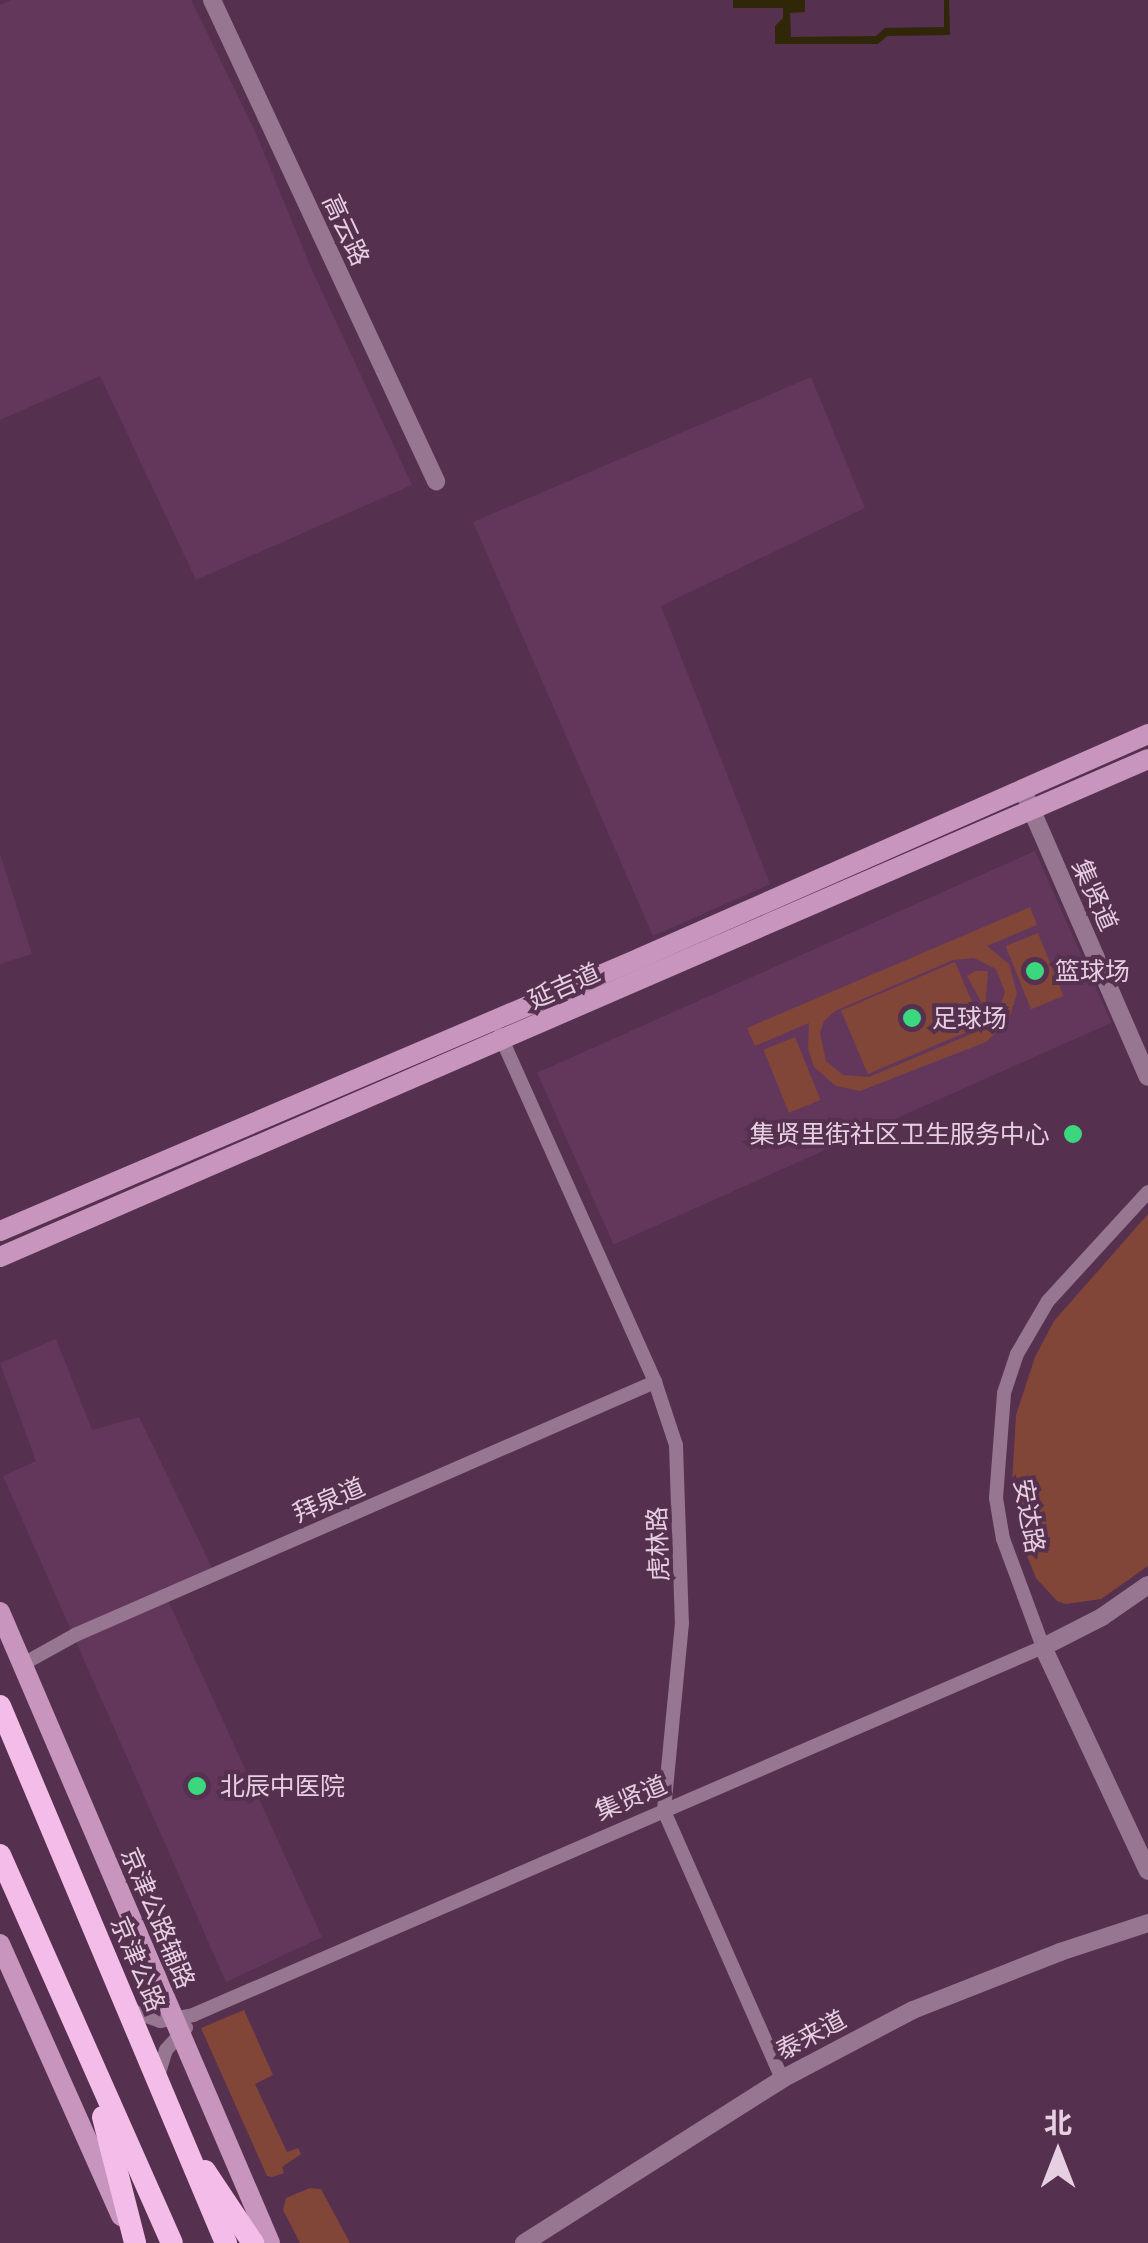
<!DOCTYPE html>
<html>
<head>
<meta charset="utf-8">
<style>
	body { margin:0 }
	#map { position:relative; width:1148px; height:2243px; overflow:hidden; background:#55304f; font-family:"Golos Text","Noto Sans SC",sans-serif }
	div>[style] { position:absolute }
	.built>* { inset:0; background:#63375c; transform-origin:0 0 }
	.green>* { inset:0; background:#814638; transform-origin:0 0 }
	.water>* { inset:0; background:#2f2708 }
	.minor>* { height:14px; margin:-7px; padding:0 7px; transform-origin:7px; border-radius:7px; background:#967690 }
	.tertiary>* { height:18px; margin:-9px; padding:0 9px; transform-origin:9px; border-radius:9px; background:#967690 }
	.secondary>* { height:20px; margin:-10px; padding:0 10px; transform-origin:10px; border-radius:10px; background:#c795bd }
	.trunk>* { height:22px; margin:-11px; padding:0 11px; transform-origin:11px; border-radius:11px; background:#f4bce8 }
	.dots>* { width:28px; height:28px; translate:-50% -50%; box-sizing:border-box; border:5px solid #55304f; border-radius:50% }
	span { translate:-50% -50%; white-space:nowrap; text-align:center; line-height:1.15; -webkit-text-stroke:8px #55304f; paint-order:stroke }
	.street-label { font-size:25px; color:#e6cfe1 }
	.poi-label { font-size:25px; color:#e6cfe1 }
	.left { translate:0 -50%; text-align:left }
	.right { translate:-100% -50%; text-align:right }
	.north { position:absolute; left:1008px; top:2103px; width:100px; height:100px; -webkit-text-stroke:8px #55304f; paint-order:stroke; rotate:0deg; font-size:28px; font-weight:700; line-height:40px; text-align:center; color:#e6cfe1 }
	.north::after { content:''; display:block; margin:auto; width:35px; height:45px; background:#e6cfe1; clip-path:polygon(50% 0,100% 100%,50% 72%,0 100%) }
</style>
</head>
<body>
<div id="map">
	<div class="built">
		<div style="clip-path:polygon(12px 0,191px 0,255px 131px,311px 268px,412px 485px,196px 580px,100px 376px,0 420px,0 5px)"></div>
		<div style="clip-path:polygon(811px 377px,865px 508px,661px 606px,770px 884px,653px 936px,473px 522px)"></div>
		<div style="left:1035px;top:851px;width:188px;height:545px;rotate:66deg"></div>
		<div style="clip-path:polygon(0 854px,32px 954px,0 964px)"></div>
		<div style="clip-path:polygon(56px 1339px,92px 1430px,139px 1417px,215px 1574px,166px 1596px,322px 1937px,226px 1982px,3px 1476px,36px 1461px,0 1363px)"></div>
	</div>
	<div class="green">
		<div style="clip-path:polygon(evenodd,1030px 907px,1037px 925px,987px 946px,1009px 964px,1017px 993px,1008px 1022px,986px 1042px,860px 1091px,836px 1086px,814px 1067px,808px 1048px,809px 1023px,755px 1046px,747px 1028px,1030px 907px,974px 958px,996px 969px,1005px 992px,996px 1018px,983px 1029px,869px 1077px,843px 1075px,826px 1061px,820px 1033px,824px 1021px,835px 1011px,953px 960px,974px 958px)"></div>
		<div style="left:1038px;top:933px;width:68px;height:35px;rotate:68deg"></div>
		<div style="left:955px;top:962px;width:69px;height:124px;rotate:67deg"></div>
		<div style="clip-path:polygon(975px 971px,988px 971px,985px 1009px,967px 976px)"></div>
		<div style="left:795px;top:1037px;width:68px;height:34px;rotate:68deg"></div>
		<div style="clip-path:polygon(1148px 1214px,1148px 1566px,1101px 1599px,1066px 1604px,1057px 1601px,1036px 1578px,1023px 1546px,1012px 1483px,1016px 1415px,1035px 1357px,1054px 1321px)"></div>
		<div style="clip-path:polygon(244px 2010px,273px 2075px,255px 2084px,287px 2152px,298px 2148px,301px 2154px,282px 2167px,284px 2173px,272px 2177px,267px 2176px,201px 2028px)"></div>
		<div style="clip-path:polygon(310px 2188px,321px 2189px,350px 2243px,300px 2243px,283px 2210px,286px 2198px)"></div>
	</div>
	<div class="water">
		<div style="clip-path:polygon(733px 0,805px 0,805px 12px,790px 13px,791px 37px,876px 36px,885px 28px,944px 27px,944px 0,949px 0,950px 35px,887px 36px,878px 44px,775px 44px,775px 26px,783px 18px,783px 8px,733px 8px)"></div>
	</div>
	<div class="minor">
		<div style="left:500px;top:1035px;width:380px;rotate:65.9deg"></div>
		<div style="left:655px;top:1382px;width:66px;rotate:71.6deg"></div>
		<div style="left:676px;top:1445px;width:178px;rotate:88.1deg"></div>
		<div style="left:682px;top:1623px;width:189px;rotate:95.5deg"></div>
		<div style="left:664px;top:1811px;width:293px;rotate:66.2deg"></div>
		<div style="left:23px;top:1664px;width:60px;rotate:-29.1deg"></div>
		<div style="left:75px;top:1635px;width:633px;rotate:-23.57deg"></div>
		<div style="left:130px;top:2010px;width:32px;rotate:20deg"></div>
		<div style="left:160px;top:2021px;width:34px;rotate:-10deg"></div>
		<div style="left:193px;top:2015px;width:926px;rotate:-23.41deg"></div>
		<div style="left:1043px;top:1647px;width:115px;rotate:-110.3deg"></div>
		<div style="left:1003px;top:1539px;width:42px;rotate:-99.7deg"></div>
		<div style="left:996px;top:1498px;width:105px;rotate:-85.6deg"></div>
		<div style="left:1004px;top:1393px;width:41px;rotate:-71.6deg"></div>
		<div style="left:1017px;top:1354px;width:61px;rotate:-59.7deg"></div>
		<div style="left:1048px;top:1301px;width:148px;rotate:-47.5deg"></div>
		<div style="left:158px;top:2076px;width:27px;rotate:-73deg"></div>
		<div style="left:166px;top:2050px;width:30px;rotate:-48deg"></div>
	</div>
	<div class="tertiary">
		<div style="left:212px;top:0;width:531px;rotate:65.03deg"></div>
		<div style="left:1026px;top:797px;width:305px;rotate:66.5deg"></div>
		<div style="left:1148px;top:1585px;width:56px;rotate:145.2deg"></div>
		<div style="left:1102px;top:1617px;width:66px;rotate:153deg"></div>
		<div style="left:1043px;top:1647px;width:247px;rotate:64.9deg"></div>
		<div style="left:524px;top:2243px;width:306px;rotate:-32.4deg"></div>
		<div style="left:782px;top:2079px;width:148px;rotate:-27.8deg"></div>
		<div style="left:913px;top:2010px;width:158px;rotate:-21.5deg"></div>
		<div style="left:1060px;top:1952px;width:93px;rotate:-18.2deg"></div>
	</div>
	<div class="secondary">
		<div style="left:0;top:1231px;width:696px;rotate:-23.1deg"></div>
		<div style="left:640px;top:958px;width:555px;rotate:-23.79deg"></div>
		<div style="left:0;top:1257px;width:1251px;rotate:-23.45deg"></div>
		<div style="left:0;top:1612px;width:686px;rotate:66.83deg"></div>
		<div style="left:0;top:1944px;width:298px;rotate:66deg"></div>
	</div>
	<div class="trunk">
		<div style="left:0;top:1706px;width:583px;rotate:67.18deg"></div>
		<div style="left:0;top:1855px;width:424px;rotate:66.1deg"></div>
		<div style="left:103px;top:2117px;width:130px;rotate:75.7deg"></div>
		<div style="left:205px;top:2171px;width:87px;rotate:56.3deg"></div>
	</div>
	<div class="dots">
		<div style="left:1035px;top:971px;background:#3ad77f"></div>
		<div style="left:912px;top:1018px;background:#3ad77f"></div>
		<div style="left:1073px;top:1134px;background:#3ad77f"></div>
		<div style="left:197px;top:1786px;background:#3ad77f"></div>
	</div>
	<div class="street-label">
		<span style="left:346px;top:230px;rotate:65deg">高云路</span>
		<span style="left:1095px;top:895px;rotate:66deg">集贤道</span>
		<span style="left:564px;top:986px;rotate:-24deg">延吉道</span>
		<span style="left:329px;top:1500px;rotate:-23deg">拜泉道</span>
		<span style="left:1029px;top:1516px;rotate:80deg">安达路</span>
		<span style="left:658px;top:1544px;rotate:-92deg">虎林路</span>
		<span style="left:631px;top:1798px;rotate:-23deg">集贤道</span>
		<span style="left:158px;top:1918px;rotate:67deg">京津公路辅路</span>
		<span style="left:138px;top:1964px;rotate:67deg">京津公路</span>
		<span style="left:811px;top:2035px;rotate:-28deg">泰来道</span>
	</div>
	<div class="poi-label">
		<span class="left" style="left:1055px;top:971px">篮球场</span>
		<span class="left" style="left:932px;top:1018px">足球场</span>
		<span class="right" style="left:1050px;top:1134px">集贤里街社区卫生服务中心</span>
		<span class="left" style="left:220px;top:1786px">北辰中医院</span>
	</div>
	<div class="north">北</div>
</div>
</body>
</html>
